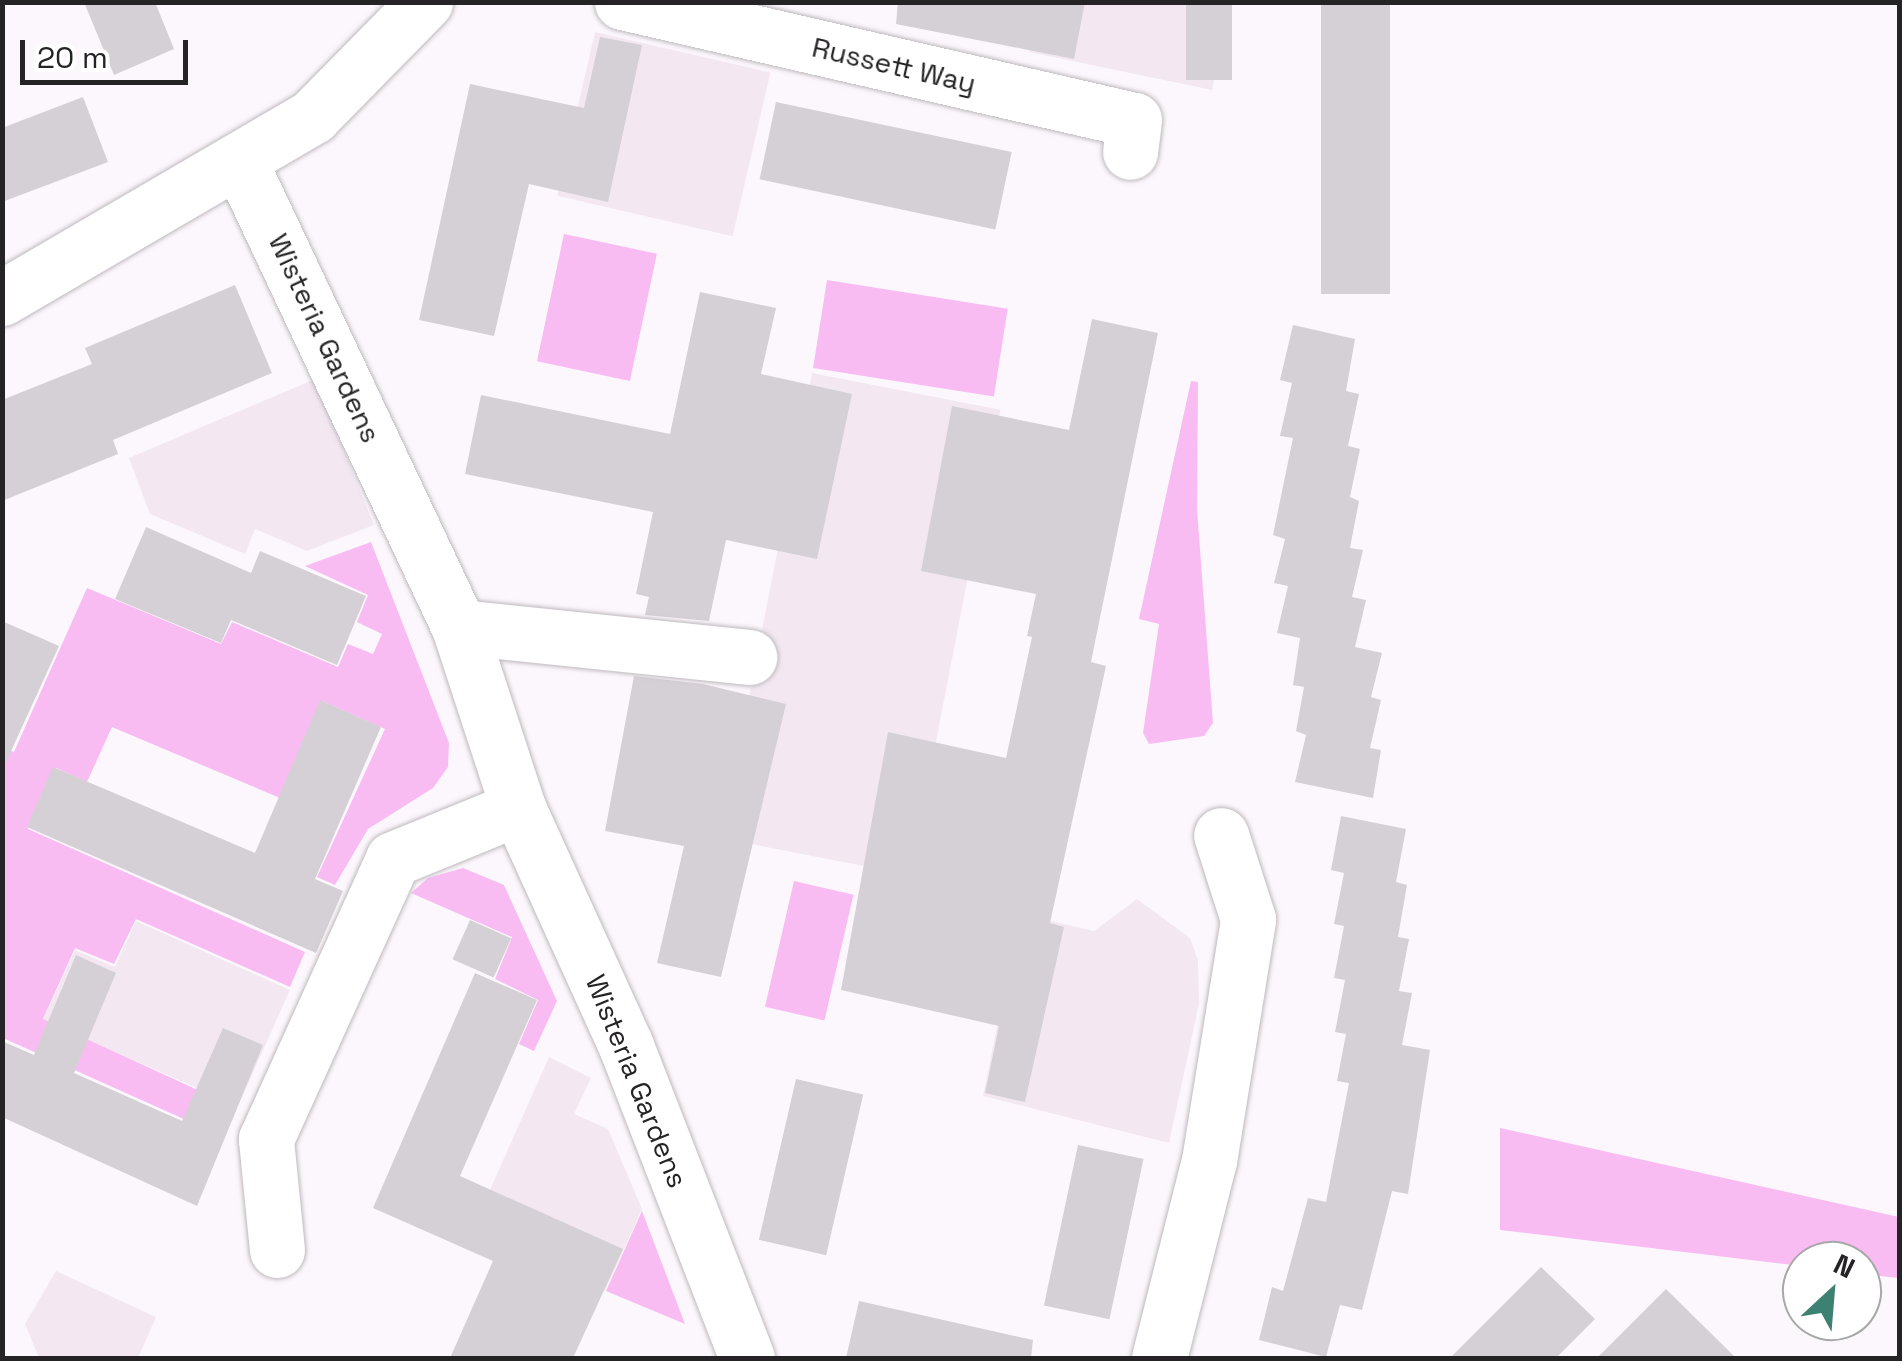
<!DOCTYPE html>
<html>
<head>
<meta charset="utf-8">
<style>
	body { margin:0 }
	#map { position:relative; width:1902px; height:1361px; overflow:hidden; background:#fcf7fc; font-family:"Space Grotesk",sans-serif }
	div>[style] { position:absolute }
	.built>* { inset:0; background:#f3e8f2; transform-origin:0 0 }
	.green>* { inset:0; background:#f8bcf3; transform-origin:0 0 }
	.building>* { inset:0; background:#d5d0d5; transform-origin:0 0 }
	.roads { filter:drop-shadow(0 0 2px #beb9be) drop-shadow(0 0 2px #beb9be) }
	.minor>* { height:55px; margin:-27.5px; padding:0 27.5px; transform-origin:27.5px; border-radius:27.5px; background:#fff }
	span { translate:-50% -50%; white-space:nowrap; text-align:center; line-height:1.15; -webkit-text-stroke:8px #fff; paint-order:stroke }
	.street-label { font-size:28px; color:#252325 }
	.frame { position:absolute; inset:0; border:5px solid #252325; pointer-events:none }
	.north { position:absolute; left:1782px; top:1241px; width:100px; height:100px; box-sizing:border-box; background:#fff; border:2px solid #a8a7a8; border-radius:50%; rotate:26deg; font-size:28px; font-weight:700; line-height:40px; text-align:center; color:#252325 }
	.north::after { content:''; display:block; margin:auto; width:35px; height:45px; background:#3d8173; clip-path:polygon(50% 0,100% 100%,50% 72%,0 100%) }
	.scale { position:absolute; left:20px; top:40px; width:168px; height:45px; box-sizing:border-box; border:5px solid #252325; border-top:0; padding-left:12px; font-size:30px; line-height:35px; white-space:nowrap; color:#252325; -webkit-text-stroke:8px #fff; paint-order:stroke }
</style>
</head>
<body>
<div id="map">
	<div class="built">
		<div style="clip-path:polygon(1040px 3px,1230px 3px,1212px 90px,1029px 52px)"></div>
		<div style="left:595px;top:32px;width:180px;height:168px;rotate:13deg"></div>
		<div style="left:812px;top:373px;width:192px;height:474px;rotate:11deg"></div>
		<div style="clip-path:polygon(315px 379px,374px 525px,307px 551px,255px 529px,245px 554px,150px 514px,129px 458px)"></div>
		<div style="clip-path:polygon(1137px 899px,1190px 938px,1198px 960px,1199px 1004px,1169px 1143px,983px 1096px,1020px 914px,1094px 931px)"></div>
		<div style="clip-path:polygon(136px 921px,290px 990px,238px 1106px,43px 1020px,75px 950px,115px 967px)"></div>
		<div style="clip-path:polygon(549px 1057px,591px 1078px,574px 1114px,608px 1129px,642px 1209px,605px 1291px,504px 1245px,489px 1192px)"></div>
		<div style="clip-path:polygon(56px 1271px,156px 1317px,138px 1358px,39px 1358px,25px 1324px)"></div>
	</div>
	<div class="green">
		<div style="left:564px;top:234px;width:95px;height:130px;rotate:12deg"></div>
		<div style="left:827px;top:280px;width:183px;height:89px;rotate:9deg"></div>
		<div style="clip-path:polygon(1191px 381px,1198px 382px,1197px 509px,1213px 723px,1204px 736px,1149px 744px,1143px 733px,1159px 624px,1139px 619px)"></div>
		<div style="clip-path:polygon(371px 542px,449px 743px,448px 767px,433px 788px,368px 829px,335px 885px,317px 877px,385px 729px,322px 701px,280px 798px,112px 727px,87px 782px,56px 768px,28px 829px,305px 952px,290px 987px,136px 919px,114px 964px,75px 948px,43px 1019px,237px 1108px,224px 1137px,3px 1038px,3px 748px,14px 752px,87px 588px,221px 644px,232px 622px,338px 667px,348px 644px,373px 654px,382px 634px,357px 622px,368px 595px,305px 566px)"></div>
		<div style="clip-path:polygon(463px 868px,504px 885px,557px 1001px,534px 1051px,519px 1044px,538px 1000px,495px 979px,512px 937px,411px 893px,428px 878px)"></div>
		<div style="left:794px;top:881px;width:61px;height:129px;rotate:13deg"></div>
		<div style="clip-path:polygon(1500px 1128px,1899px 1217px,1899px 1278px,1862px 1274px,1862px 1261px,1802px 1261px,1802px 1266px,1500px 1230px)"></div>
		<div style="clip-path:polygon(642px 1211px,685px 1324px,606px 1291px)"></div>
	</div>
	<div class="building">
		<div style="clip-path:polygon(84px 2px,155px 2px,174px 49px,114px 75px)"></div>
		<div style="clip-path:polygon(898px 2px,1085px 2px,1074px 59px,896px 24px)"></div>
		<div style="left:1186px;top:2px;width:46px;height:78px"></div>
		<div style="left:1321px;top:2px;width:69px;height:292px"></div>
		<div style="clip-path:polygon(600px 37px,642px 45px,608px 202px,529px 184px,494px 336px,419px 320px,470px 84px,584px 108px)"></div>
		<div style="clip-path:polygon(83px 97px,108px 162px,2px 202px,2px 128px)"></div>
		<div style="left:776px;top:102px;width:241px;height:79px;rotate:12deg"></div>
		<div style="clip-path:polygon(235px 285px,272px 373px,113px 440px,118px 454px,2px 501px,2px 400px,92px 364px,85px 348px)"></div>
		<div style="clip-path:polygon(700px 292px,776px 308px,761px 374px,852px 394px,817px 559px,726px 540px,709px 621px,645px 615px,649px 597px,636px 594px,653px 512px,465px 474px,481px 395px,670px 434px)"></div>
		<div style="clip-path:polygon(1092px 319px,1158px 333px,1091px 662px,1106px 666px,1050px 923px,1064px 927px,1025px 1102px,985px 1093px,999px 1026px,841px 990px,888px 732px,1006px 758px,1032px 637px,1027px 636px,1036px 594px,921px 571px,952px 406px,1069px 430px)"></div>
		<div style="clip-path:polygon(1293px 325px,1355px 339px,1346px 391px,1359px 394px,1348px 446px,1360px 449px,1350px 497px,1359px 501px,1350px 548px,1363px 550px,1352px 597px,1366px 600px,1355px 647px,1382px 653px,1371px 697px,1381px 700px,1370px 748px,1381px 750px,1373px 798px,1295px 782px,1306px 735px,1296px 731px,1304px 687px,1293px 685px,1300px 638px,1277px 633px,1288px 586px,1274px 583px,1285px 539px,1273px 535px,1293px 438px,1280px 436px,1292px 383px,1280px 380px)"></div>
		<div style="clip-path:polygon(146px 527px,251px 573px,260px 551px,366px 596px,337px 665px,231px 620px,221px 643px,115px 599px)"></div>
		<div style="clip-path:polygon(2px 621px,59px 646px,2px 771px)"></div>
		<div style="clip-path:polygon(634px 676px,703px 684px,786px 704px,721px 977px,657px 963px,684px 846px,605px 831px)"></div>
		<div style="clip-path:polygon(320px 700px,381px 727px,315px 879px,343px 891px,316px 953px,27px 827px,53px 767px,255px 853px)"></div>
		<div style="clip-path:polygon(1341px 816px,1406px 829px,1396px 882px,1407px 885px,1398px 937px,1409px 939px,1399px 991px,1412px 993px,1402px 1045px,1430px 1050px,1408px 1194px,1392px 1191px,1362px 1310px,1340px 1305px,1326px 1357px,1259px 1340px,1272px 1287px,1283px 1291px,1308px 1198px,1326px 1202px,1349px 1083px,1337px 1081px,1346px 1034px,1335px 1032px,1345px 980px,1334px 978px,1344px 926px,1334px 924px,1344px 873px,1331px 870px)"></div>
		<div style="left:470px;top:920px;width:45px;height:43px;rotate:24deg"></div>
		<div style="clip-path:polygon(76px 955px,116px 973px,74px 1073px,182px 1121px,223px 1028px,263px 1045px,197px 1206px,2px 1117px,2px 1041px,34px 1055px)"></div>
		<div style="clip-path:polygon(475px 973px,537px 1000px,460px 1176px,623px 1249px,573px 1358px,450px 1358px,493px 1261px,373px 1208px)"></div>
		<div style="left:796px;top:1079px;width:69px;height:165px;rotate:13deg"></div>
		<div style="left:1078px;top:1145px;width:67px;height:164px;rotate:12deg"></div>
		<div style="clip-path:polygon(1541px 1267px,1595px 1319px,1556px 1358px,1450px 1358px)"></div>
		<div style="clip-path:polygon(1666px 1289px,1736px 1358px,1597px 1358px)"></div>
		<div style="clip-path:polygon(859px 1301px,1033px 1340px,1031px 1358px,846px 1358px)"></div>
	</div>
	<div class="roads">
		<div class="minor">
			<div style="left:622px;top:2px;width:525px;rotate:12.98deg"></div>
			<div style="left:1134px;top:120px;width:32px;rotate:97deg"></div>
			<div style="left:239px;top:160px;width:516px;rotate:64.78deg"></div>
			<div style="left:459px;top:627px;width:190px;rotate:71.9deg"></div>
			<div style="left:518px;top:808px;width:261px;rotate:65.6deg"></div>
			<div style="left:626px;top:1046px;width:335px;rotate:68.8deg"></div>
			<div style="left:2px;top:298px;width:360px;rotate:-30.3deg"></div>
			<div style="left:313px;top:116px;width:160px;rotate:-45.5deg"></div>
			<div style="left:459px;top:627px;width:292px;rotate:5.9deg"></div>
			<div style="left:277px;top:1250px;width:112px;rotate:-95.7deg"></div>
			<div style="left:266px;top:1139px;width:307px;rotate:-65.6deg"></div>
			<div style="left:393px;top:859px;width:135px;rotate:-22.2deg"></div>
			<div style="left:1159px;top:1358px;width:203px;rotate:-75.8deg"></div>
			<div style="left:1209px;top:1161px;width:245px;rotate:-80.8deg"></div>
			<div style="left:1248px;top:919px;width:88px;rotate:-107.8deg"></div>
		</div>
	</div>
	<div class="street-label">
		<span style="left:894px;top:65px;rotate:13deg">Russett Way</span>
		<span style="left:325px;top:338px;rotate:65deg">Wisteria Gardens</span>
		<span style="left:637px;top:1081px;rotate:68deg">Wisteria Gardens</span>
	</div>
	<div class="frame"></div>
	<div class="north">N</div>
	<div class="scale">20 m</div>
</div>
</body>
</html>
